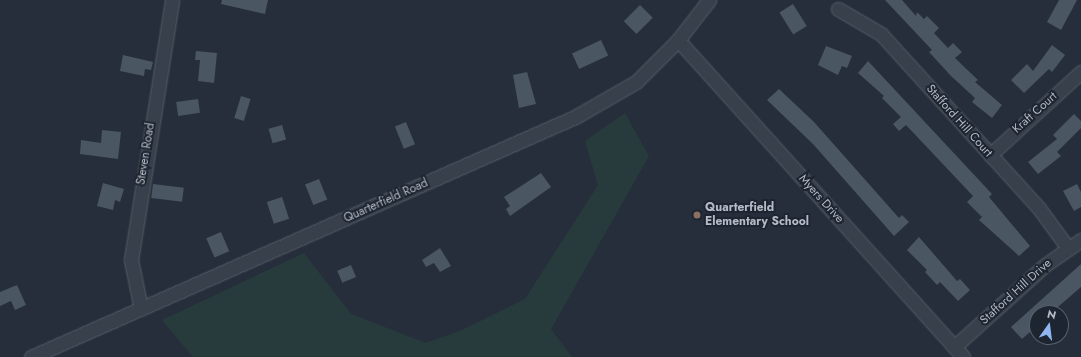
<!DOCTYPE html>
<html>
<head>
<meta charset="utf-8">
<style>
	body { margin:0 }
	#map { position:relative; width:1081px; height:357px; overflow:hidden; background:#252e3a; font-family:Jost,sans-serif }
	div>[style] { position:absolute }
	.green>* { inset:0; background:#283b3c }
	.building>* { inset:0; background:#4b5663; transform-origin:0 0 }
	.roads { filter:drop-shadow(0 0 1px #565e69) drop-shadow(0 0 1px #565e69) }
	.minor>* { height:13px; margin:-6.5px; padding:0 6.5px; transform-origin:6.5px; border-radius:6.5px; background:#38404b }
	.dots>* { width:11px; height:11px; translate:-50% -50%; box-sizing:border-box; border:2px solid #1d2530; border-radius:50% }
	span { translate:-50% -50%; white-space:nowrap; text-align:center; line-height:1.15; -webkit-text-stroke:4px #1d2530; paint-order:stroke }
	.street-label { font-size:12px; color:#b4bbc6 }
	.poi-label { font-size:12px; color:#b4bbc6; font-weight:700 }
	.left { translate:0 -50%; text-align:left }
	.north { position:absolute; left:1029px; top:305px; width:40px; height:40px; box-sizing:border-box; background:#1d2530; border:1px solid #59616c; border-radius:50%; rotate:14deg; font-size:11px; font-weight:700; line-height:16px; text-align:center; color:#b4bbc6 }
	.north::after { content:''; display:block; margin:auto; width:14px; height:18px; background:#8fb6f0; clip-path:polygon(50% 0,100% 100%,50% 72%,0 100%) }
</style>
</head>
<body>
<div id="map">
	<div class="green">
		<div style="clip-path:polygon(625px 113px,649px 156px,551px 329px,572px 357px,193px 357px,162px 320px,304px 253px,351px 314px,426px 343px,462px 330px,525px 299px,598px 185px,585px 141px)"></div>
	</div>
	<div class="building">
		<div style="clip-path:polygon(222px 0,268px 0,265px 14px,221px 4px)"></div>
		<div style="clip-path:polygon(885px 0,902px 0,916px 16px,917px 12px,924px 19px,927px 16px,939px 28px,934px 33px,948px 48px,953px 43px,962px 52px,955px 58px,978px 80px,975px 82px,1002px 105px,992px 118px,972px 102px,975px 98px,951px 76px,929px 52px,932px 50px)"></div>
		<div style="clip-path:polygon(1059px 0,1077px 0,1061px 30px,1047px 22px)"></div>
		<div style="left:793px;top:4px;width:26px;height:16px;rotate:58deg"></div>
		<div style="left:640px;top:5px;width:18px;height:23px;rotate:45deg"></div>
		<div style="left:601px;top:40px;width:17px;height:32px;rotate:65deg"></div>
		<div style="clip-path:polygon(1052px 45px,1065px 55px,1052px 72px,1049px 69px,1024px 93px,1011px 80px,1027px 64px,1033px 71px)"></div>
		<div style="clip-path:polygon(826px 46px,852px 56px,847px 68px,842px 66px,838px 75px,818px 65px)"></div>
		<div style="clip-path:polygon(196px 51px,217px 53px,214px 83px,198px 81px,200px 60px,195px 60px)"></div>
		<div style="clip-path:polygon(123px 55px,153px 62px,151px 70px,145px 69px,144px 76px,120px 71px)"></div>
		<div style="clip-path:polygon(868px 61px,992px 194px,989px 197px,1030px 246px,1019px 256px,979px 220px,982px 217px,967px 202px,973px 196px,906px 125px,899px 131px,893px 124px,901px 117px,882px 98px,884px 96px,858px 73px)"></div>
		<div style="clip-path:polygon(527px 72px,536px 104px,519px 108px,513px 75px)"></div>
		<div style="clip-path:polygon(779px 89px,814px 122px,899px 218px,902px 215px,909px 222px,894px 236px,813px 144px,767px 100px)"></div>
		<div style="left:241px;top:96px;width:10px;height:23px;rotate:17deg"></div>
		<div style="left:198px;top:99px;width:14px;height:22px;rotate:82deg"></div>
		<div style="clip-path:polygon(1074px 114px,1081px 121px,1081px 128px,1057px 152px,1061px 156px,1038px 174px,1028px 162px,1057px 139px,1053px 135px)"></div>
		<div style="left:406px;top:122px;width:24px;height:12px;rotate:68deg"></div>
		<div style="left:282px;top:125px;width:15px;height:14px;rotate:74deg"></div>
		<div style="clip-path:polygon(102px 130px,121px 132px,118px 159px,80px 154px,81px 140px,101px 143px)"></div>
		<div style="clip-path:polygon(541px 173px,551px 187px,510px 216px,506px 209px,510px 206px,504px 197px)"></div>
		<div style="left:319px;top:179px;width:22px;height:15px;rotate:68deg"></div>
		<div style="clip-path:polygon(103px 183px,124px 189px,120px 202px,115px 200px,113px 210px,97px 206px)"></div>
		<div style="left:153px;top:184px;width:31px;height:14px;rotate:7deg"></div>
		<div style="clip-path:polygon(1077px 184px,1081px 192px,1081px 207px,1074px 211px,1063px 191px)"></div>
		<div style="left:282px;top:197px;width:23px;height:16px;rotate:72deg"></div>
		<div style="left:221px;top:232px;width:21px;height:16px;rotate:67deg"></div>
		<div style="clip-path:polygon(919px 237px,957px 281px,960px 279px,970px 290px,958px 301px,940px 282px,937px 285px,925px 272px,927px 270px,907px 250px)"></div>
		<div style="clip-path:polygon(440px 248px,451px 266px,440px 272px,434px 263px,426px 267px,422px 260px)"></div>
		<div style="clip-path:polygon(1081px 264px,1081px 287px,1051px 313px,1037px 313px,1037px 326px,1022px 339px,1011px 327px)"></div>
		<div style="left:351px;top:265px;width:13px;height:15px;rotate:67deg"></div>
		<div style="clip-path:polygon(17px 285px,26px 305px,15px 310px,11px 301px,0 306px,0 292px)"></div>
	</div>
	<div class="roads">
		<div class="minor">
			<div style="left:838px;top:9px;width:50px;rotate:30.2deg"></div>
			<div style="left:881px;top:34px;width:234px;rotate:47.8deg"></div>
			<div style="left:1038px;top:207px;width:51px;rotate:53.8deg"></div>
			<div style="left:678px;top:40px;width:426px;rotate:48deg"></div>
			<div style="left:990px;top:155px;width:123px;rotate:-42.4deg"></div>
			<div style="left:141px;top:309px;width:50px;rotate:-101.5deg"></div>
			<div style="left:131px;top:260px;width:263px;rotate:-81deg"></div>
			<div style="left:954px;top:347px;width:122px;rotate:-42deg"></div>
			<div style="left:1045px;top:265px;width:44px;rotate:-34.8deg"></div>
			<div style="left:31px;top:357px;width:595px;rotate:-23.81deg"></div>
			<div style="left:575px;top:117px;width:70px;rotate:-29.8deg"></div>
			<div style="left:636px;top:82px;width:59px;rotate:-45deg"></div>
			<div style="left:678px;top:40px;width:51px;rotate:-52.2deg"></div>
		</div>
	</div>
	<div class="dots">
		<div style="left:697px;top:215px;background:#8d6e63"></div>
	</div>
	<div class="street-label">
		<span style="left:1035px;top:113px;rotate:-42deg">Kraft Court</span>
		<span style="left:959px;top:121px;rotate:48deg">Stafford Hill Court</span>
		<span style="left:146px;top:154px;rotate:-81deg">Steven Road</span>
		<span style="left:821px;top:199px;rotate:48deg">Myers Drive</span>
		<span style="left:386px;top:201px;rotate:-24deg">Quarterfield Road</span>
		<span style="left:1016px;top:292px;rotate:-42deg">Stafford Hill Drive</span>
	</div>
	<div class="poi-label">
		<span class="left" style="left:705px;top:215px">Quarterfield<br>Elementary School</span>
	</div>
	<div class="north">N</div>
</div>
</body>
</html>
